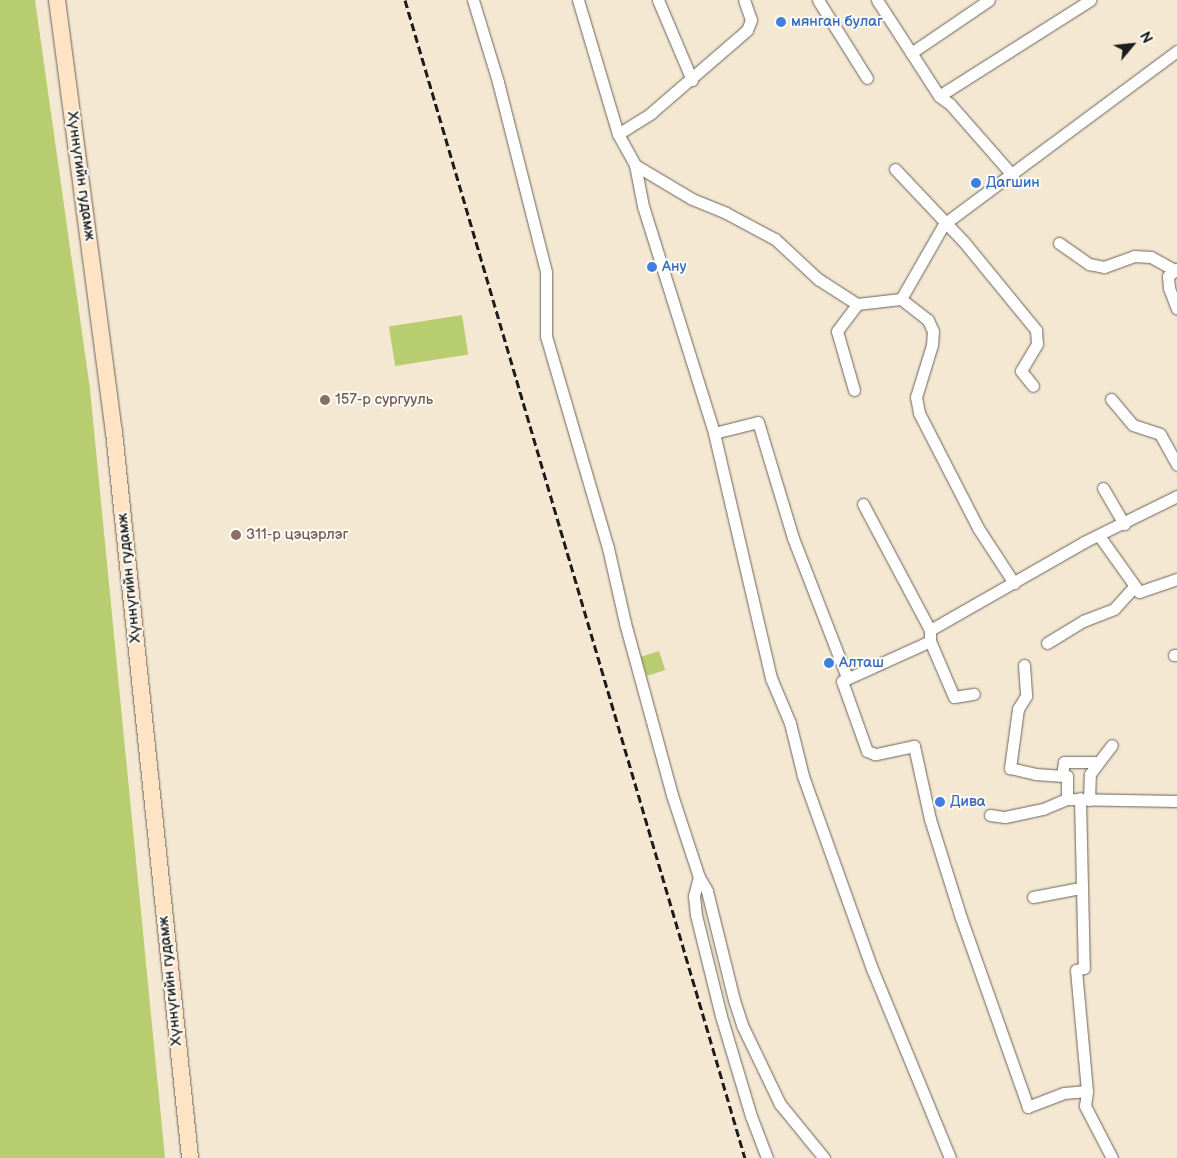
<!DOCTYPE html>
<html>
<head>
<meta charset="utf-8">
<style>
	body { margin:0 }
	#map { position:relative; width:1177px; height:1158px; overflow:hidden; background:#f5e8d2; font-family:"Balsamiq Sans",sans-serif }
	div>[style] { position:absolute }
	.green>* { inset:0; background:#b8cd70; transform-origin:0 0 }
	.roads { filter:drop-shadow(0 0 1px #68635c) drop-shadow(0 0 1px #68635c) }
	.minor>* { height:11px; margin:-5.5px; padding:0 5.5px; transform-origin:5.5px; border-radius:5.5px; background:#fff }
	.secondary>* { height:16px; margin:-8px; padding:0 8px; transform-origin:8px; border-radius:8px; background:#fee4c5 }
	.rail>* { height:3px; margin-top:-1.5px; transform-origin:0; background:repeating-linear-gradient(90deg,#1c1c1c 0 8px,transparent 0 12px) }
	.dots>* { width:14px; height:14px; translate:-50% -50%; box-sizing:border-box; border:2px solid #fdfcf7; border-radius:50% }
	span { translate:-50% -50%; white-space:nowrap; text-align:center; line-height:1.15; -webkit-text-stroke:4px #fdfcf7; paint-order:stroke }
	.shop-label { font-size:15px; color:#366cbe }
	.left { translate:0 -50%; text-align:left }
	.street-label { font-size:15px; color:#1c1c1c }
	.education-label { font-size:15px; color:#785e54 }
	.north { position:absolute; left:1107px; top:20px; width:50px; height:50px; -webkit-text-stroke:4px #fdfcf7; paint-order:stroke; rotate:62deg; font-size:14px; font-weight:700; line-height:20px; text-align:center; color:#1c1c1c }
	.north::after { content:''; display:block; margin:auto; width:18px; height:22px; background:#1c1c1c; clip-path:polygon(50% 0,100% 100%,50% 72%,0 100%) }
</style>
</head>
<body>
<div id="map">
	<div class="green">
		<div style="clip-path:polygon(0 0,35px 0,90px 389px,165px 1158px,0 1158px)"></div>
		<div style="left:462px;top:315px;width:40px;height:74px;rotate:81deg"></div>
		<div style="left:659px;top:651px;width:20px;height:19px;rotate:72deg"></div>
	</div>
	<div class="roads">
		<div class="minor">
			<div style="left:473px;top:0;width:86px;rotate:73deg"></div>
			<div style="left:498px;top:82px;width:196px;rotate:75.8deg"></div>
			<div style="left:546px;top:272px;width:64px;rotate:90deg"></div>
			<div style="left:546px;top:336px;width:221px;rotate:73.7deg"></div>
			<div style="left:608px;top:548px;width:77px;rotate:77.2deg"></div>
			<div style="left:625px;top:623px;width:178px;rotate:74.7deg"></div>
			<div style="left:672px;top:795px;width:86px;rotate:71.8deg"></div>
			<div style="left:699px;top:877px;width:16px;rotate:60deg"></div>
			<div style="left:707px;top:891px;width:112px;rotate:76.1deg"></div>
			<div style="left:734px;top:1000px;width:26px;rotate:72deg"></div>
			<div style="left:742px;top:1025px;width:88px;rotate:64.3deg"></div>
			<div style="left:780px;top:1104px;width:70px;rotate:50.8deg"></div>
			<div style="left:578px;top:0;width:140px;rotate:73.4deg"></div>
			<div style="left:618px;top:134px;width:35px;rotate:61deg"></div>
			<div style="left:635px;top:165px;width:42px;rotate:79deg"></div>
			<div style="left:643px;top:206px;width:238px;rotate:72.6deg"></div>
			<div style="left:714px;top:433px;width:252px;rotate:76.9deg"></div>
			<div style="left:771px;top:678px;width:49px;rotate:67.1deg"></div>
			<div style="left:790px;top:723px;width:55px;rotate:76.2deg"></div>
			<div style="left:803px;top:776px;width:207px;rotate:70.3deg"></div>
			<div style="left:873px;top:971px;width:202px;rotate:67.6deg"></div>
			<div style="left:658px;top:0;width:87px;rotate:67deg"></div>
			<div style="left:818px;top:0;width:92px;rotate:57.9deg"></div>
			<div style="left:877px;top:0;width:114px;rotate:57.1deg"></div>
			<div style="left:939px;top:96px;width:14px;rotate:36deg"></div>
			<div style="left:950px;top:104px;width:96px;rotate:48.8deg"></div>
			<div style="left:911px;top:53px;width:94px;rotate:-34.2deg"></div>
			<div style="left:939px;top:96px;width:179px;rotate:-32.4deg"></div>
			<div style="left:618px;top:134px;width:39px;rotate:-32deg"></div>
			<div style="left:651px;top:113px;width:127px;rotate:-40.8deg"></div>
			<div style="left:747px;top:30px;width:11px;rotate:-68deg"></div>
			<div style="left:751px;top:20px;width:21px;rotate:-109deg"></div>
			<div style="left:635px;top:165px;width:66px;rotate:30.8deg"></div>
			<div style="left:692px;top:199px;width:37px;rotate:22deg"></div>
			<div style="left:726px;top:213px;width:55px;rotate:28deg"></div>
			<div style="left:775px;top:239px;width:59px;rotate:42.9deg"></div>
			<div style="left:818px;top:279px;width:46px;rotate:32.7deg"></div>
			<div style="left:857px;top:304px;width:44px;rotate:-6.5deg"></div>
			<div style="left:901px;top:299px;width:86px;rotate:-60.2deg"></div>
			<div style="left:944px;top:224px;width:290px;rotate:-36.6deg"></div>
			<div style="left:895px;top:169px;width:100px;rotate:46.6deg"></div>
			<div style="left:964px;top:242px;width:114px;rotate:50.7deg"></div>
			<div style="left:1036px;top:330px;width:14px;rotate:86deg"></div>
			<div style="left:1037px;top:344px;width:31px;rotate:121deg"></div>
			<div style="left:1021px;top:371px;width:19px;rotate:51deg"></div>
			<div style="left:1059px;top:243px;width:37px;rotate:35deg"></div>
			<div style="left:1089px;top:264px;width:15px;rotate:11deg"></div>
			<div style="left:1104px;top:267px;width:32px;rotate:-20deg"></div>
			<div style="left:1134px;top:256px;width:17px;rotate:3deg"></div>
			<div style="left:1151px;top:257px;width:26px;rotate:29deg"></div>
			<div style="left:1177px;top:269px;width:11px;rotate:142deg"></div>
			<div style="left:1168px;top:276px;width:12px;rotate:85deg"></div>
			<div style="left:1169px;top:288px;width:22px;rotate:69deg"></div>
			<div style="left:901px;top:299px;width:34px;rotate:38deg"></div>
			<div style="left:928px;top:320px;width:12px;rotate:66deg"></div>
			<div style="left:933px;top:331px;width:14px;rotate:94deg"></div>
			<div style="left:932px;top:345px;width:54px;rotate:107.1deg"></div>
			<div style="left:916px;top:397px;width:16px;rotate:79deg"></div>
			<div style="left:919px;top:413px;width:129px;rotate:62.8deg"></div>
			<div style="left:978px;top:528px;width:66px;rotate:56.8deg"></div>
			<div style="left:854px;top:390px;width:61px;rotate:-106.1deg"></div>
			<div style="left:837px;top:331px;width:34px;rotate:-53deg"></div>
			<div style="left:1111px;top:399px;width:34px;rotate:50deg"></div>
			<div style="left:1133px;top:425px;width:28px;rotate:18deg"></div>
			<div style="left:1160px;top:434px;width:35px;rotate:61deg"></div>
			<div style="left:714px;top:433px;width:45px;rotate:-14deg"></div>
			<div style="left:758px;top:422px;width:121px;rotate:73.2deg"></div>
			<div style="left:793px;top:538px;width:149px;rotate:68.8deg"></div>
			<div style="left:1103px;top:488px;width:42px;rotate:59.7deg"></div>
			<div style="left:863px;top:504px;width:143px;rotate:62deg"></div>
			<div style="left:1100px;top:537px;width:60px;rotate:54.5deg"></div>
			<div style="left:930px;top:641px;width:61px;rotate:66.8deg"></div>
			<div style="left:954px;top:697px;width:20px;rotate:-9deg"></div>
			<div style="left:1047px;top:643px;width:42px;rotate:-31.4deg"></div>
			<div style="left:1083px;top:621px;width:33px;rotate:-21deg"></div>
			<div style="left:1114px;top:609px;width:31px;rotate:-48deg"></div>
			<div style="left:1135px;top:586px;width:7px;rotate:56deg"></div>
			<div style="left:1139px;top:592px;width:40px;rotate:-18.9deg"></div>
			<div style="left:1174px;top:655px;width:3px"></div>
			<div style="left:1024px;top:665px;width:31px;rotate:86deg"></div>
			<div style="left:1026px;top:696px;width:15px;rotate:122deg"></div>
			<div style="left:1018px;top:709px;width:60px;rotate:97.7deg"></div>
			<div style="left:1010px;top:768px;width:26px;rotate:13deg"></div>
			<div style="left:1035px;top:774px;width:32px;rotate:4deg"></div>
			<div style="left:1067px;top:776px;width:23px;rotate:90deg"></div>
			<div style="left:1067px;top:799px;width:110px;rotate:1deg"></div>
			<div style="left:1062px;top:775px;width:13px;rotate:-81deg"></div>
			<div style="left:1064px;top:762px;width:34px"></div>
			<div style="left:1080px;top:798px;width:170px;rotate:88.7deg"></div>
			<div style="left:1084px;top:968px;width:8px;rotate:166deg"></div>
			<div style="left:1076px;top:970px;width:121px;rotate:84.8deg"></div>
			<div style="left:1089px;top:800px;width:26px;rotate:-88deg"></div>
			<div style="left:1090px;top:774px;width:36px;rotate:-53deg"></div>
			<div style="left:990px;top:815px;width:15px;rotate:8deg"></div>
			<div style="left:1005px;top:817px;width:39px;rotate:-12deg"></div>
			<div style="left:1043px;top:809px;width:26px;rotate:-23deg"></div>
			<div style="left:699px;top:877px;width:20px;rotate:105deg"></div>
			<div style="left:694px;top:896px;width:19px;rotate:84deg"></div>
			<div style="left:696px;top:915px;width:104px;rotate:76.1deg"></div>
			<div style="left:721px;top:1016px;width:104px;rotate:73.3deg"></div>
			<div style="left:751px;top:1116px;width:45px;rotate:69.1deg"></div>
			<div style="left:1033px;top:897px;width:48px;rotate:-10.8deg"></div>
			<div style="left:1112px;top:1158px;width:59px;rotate:-117.4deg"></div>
			<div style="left:1085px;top:1106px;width:15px;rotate:-82deg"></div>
			<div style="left:1087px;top:1091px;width:23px;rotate:175deg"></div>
			<div style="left:1064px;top:1093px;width:39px;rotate:159deg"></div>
			<div style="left:1028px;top:1107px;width:201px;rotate:-109.5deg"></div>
			<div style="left:961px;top:918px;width:104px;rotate:-107.4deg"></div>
			<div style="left:930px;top:819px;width:75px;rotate:-102.4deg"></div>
			<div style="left:914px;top:746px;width:40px;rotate:168deg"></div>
			<div style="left:875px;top:754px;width:9px;rotate:-159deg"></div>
			<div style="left:867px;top:751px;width:74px;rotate:-109.7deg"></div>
			<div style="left:842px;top:681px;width:97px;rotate:-24.4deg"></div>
			<div style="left:930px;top:641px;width:11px;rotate:-90deg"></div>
			<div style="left:930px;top:630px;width:177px;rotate:-29.7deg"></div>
			<div style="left:1084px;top:542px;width:104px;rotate:-26.3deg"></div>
		</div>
		<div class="secondary">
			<div style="left:57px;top:0;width:436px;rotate:82.5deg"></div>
			<div style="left:114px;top:432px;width:730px;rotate:84.02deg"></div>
		</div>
	</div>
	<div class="rail">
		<div style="left:405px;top:0;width:1207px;rotate:73.64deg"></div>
	</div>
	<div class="dots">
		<div style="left:781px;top:22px;background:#3f7fe0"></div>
		<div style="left:976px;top:183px;background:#3f7fe0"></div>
		<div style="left:652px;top:267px;background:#3f7fe0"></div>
		<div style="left:325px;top:400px;background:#8d6e63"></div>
		<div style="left:236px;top:535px;background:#8d6e63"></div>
		<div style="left:829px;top:663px;background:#3f7fe0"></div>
		<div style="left:940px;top:802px;background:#3f7fe0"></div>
	</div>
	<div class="shop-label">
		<span class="left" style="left:791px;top:22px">мянган булаг</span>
		<span class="left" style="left:986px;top:183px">Дагшин</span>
		<span class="left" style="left:662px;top:267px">Ану</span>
		<span class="left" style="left:839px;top:663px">Алташ</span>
		<span class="left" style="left:950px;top:802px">Дива</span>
	</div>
	<div class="street-label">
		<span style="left:81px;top:176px;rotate:82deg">Хүннүгийн гудамж</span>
		<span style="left:129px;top:578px;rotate:-96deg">Хүннүгийн гудамж</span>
		<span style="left:170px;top:981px;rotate:-96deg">Хүннүгийн гудамж</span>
	</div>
	<div class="education-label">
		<span class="left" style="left:335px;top:400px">157-р сургууль</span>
		<span class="left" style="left:246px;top:535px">311-р цэцэрлэг</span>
	</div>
	<div class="north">N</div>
</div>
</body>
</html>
